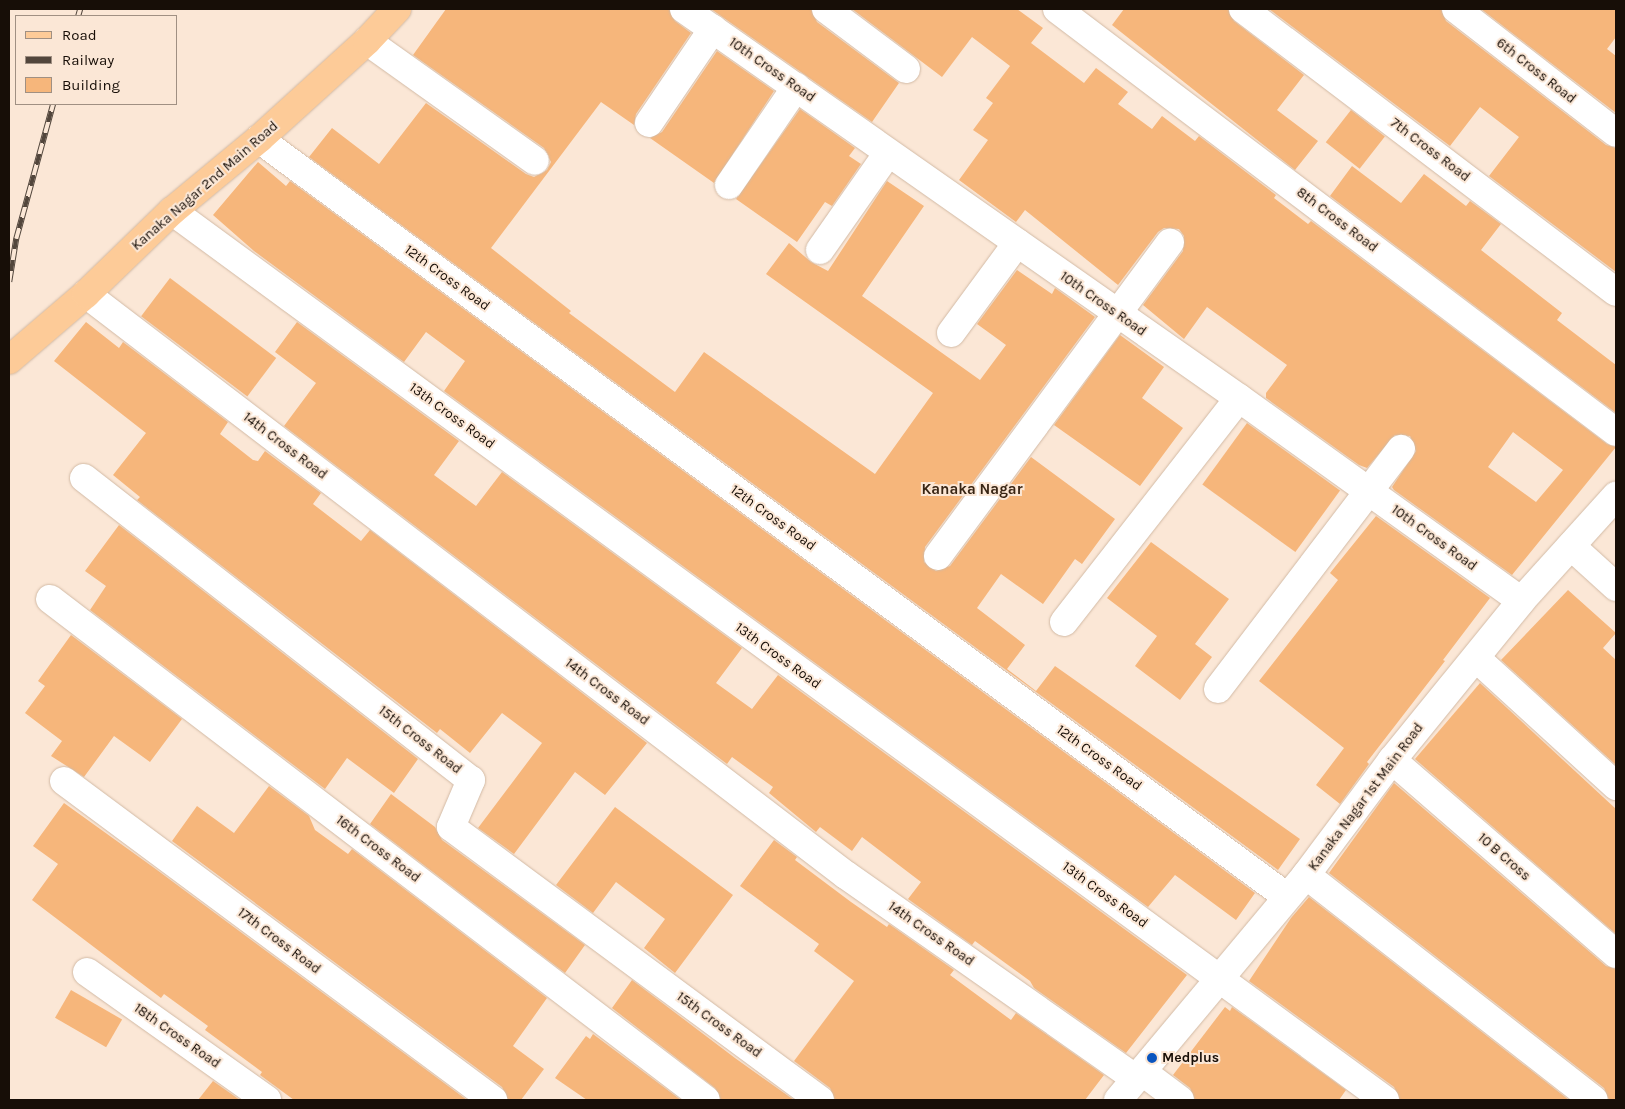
<!DOCTYPE html>
<html>
<head>
<meta charset="utf-8">
<style>
	body { margin:0 }
	#map { position:relative; width:1625px; height:1109px; overflow:hidden; background:#fbe7d6; font-family:Karla,sans-serif }
	div>[style] { position:absolute }
	.building>* { inset:0; background:#f6b67b; transform-origin:0 0 }
	.roads { filter:drop-shadow(0 0 1px #d2baa5) drop-shadow(0 0 1px #d2baa5) }
	.minor>* { height:28px; margin:-14px; padding:0 14px; transform-origin:14px; border-radius:14px; background:#fff }
	.major>* { height:28px; margin:-14px; padding:0 14px; transform-origin:14px; border-radius:14px; background:#fdcb98 }
	.rail>* { height:5.5px; margin-top:-2.75px; transform-origin:0; background:repeating-linear-gradient(90deg,#fbe7d6 0 11px,#52463c 0 22px); box-sizing:border-box; border-block:1px solid #52463c }
	.dots>* { width:14px; height:14px; translate:-50% -50%; box-sizing:border-box; border:2px solid #fbe7d6; border-radius:50% }
	span { translate:-50% -50%; white-space:nowrap; text-align:center; line-height:1.15; -webkit-text-stroke:4px #fbe7d6; paint-order:stroke }
	.street-label { font-size:14px; color:#170e07 }
	.poi-label { font-size:14px; color:#170e07; font-weight:700 }
	.left { translate:0 -50%; text-align:left }
	.neighbourhood-label { font-size:15px; color:#382514; font-weight:700 }
	.frame { position:absolute; inset:0; border:10px solid #170e07; pointer-events:none }
	.legend { position:absolute; left:15px; top:15px; width:162px; height:90px; box-sizing:border-box; background:#fbe7d6; border:1px solid #a09083; margin:0; padding:6px 9px; list-style:none; font-size:15px; color:#170e07 }
	.legend li { display:flex; align-items:center; gap:10px; height:25px }
	.legend b { width:25px; border:1px solid #a09083 }
</style>
</head>
<body>
<div id="map">
	<div class="building">
		<div style="clip-path:polygon(446px 9px,669px 9px,675px 21px,691px 33px,636px 114px,634px 125px,601px 102px,491px 248px,571px 311px,569px 313px,675px 392px,704px 352px,875px 474px,933px 393px,766px 274px,789px 243px,811px 262px,828px 271px,887px 181px,924px 206px,862px 296px,980px 380px,1006px 345px,977px 324px,1017px 270px,1052px 294px,1055px 288px,1095px 317px,925px 547px,924px 562px,936px 571px,950px 566px,1031px 457px,1115px 519px,1082px 564px,1075px 559px,1043px 604px,1001px 574px,977px 608px,1025px 645px,1007px 669px,1036px 691px,1055px 666px,1300px 839px,1278px 870px,309px 157px,332px 128px,379px 164px,426px 103px,526px 174px,534px 177px,547px 170px,551px 162px,544px 148px,413px 55px)"></div>
		<div style="clip-path:polygon(711px 9px,811px 9px,817px 22px,899px 83px,872px 122px)"></div>
		<div style="clip-path:polygon(evenodd,852px 9px,1017px 9px,1043px 28px,1031px 43px,1084px 83px,1096px 68px,1128px 92px,1118px 104px,1152px 129px,1162px 116px,1195px 141px,1199px 136px,1276px 195px,1274px 198px,1308px 224px,1311px 221px,1607px 444px,1616px 447px,1512px 575px,1394px 490px,1392px 487px,1416px 451px,1410px 436px,1395px 435px,1367px 468px,1359px 465px,1266px 398px,1266px 393px,1287px 365px,1207px 307px,1184px 339px,1143px 305px,1183px 251px,1184px 236px,1179px 229px,1164px 228px,1158px 232px,1118px 285px,1025px 210px,1016px 222px,959px 180px,988px 140px,973px 130px,993px 103px,986px 98px,1010px 66px,972px 37px,942px 77px,852px 9px,1513px 432px,1563px 470px,1536px 502px,1488px 467px,1513px 432px)"></div>
		<div style="clip-path:polygon(1124px 9px,1228px 9px,1234px 21px,1304px 75px,1277px 110px,1318px 141px,1295px 170px,1112px 25px)"></div>
		<div style="clip-path:polygon(1269px 9px,1441px 9px,1446px 21px,1606px 145px,1616px 148px,1616px 272px,1489px 176px,1519px 137px,1480px 107px,1450px 146px)"></div>
		<div style="clip-path:polygon(1481px 9px,1616px 9px,1616px 37px,1607px 49px,1616px 56px,1616px 113px)"></div>
		<div style="clip-path:polygon(717px 51px,774px 91px,714px 183px,650px 138px,662px 132px)"></div>
		<div style="clip-path:polygon(800px 109px,855px 148px,849px 156px,861px 164px,832px 206px,825px 202px,797px 242px,736px 199px)"></div>
		<div style="left:1351px;top:110px;width:43px;height:41px;rotate:38deg"></div>
		<div style="clip-path:polygon(258px 162px,286px 186px,290px 181px,1255px 893px,1236px 920px,1175px 875px,1148px 907px,444px 391px,465px 361px,426px 332px,404px 362px,254px 251px,213px 215px)"></div>
		<div style="clip-path:polygon(1352px 166px,1401px 203px,1424px 174px,1466px 206px,1470px 201px,1501px 224px,1481px 250px,1562px 313px,1557px 320px,1616px 365px,1616px 413px,1330px 196px)"></div>
		<div style="left:170px;top:278px;width:133px;height:48px;rotate:37deg"></div>
		<div style="clip-path:polygon(86px 322px,119px 348px,123px 342px,228px 422px,220px 434px,253px 460px,258px 461px,265px 451px,321px 493px,313px 504px,361px 541px,370px 530px,647px 743px,605px 795px,575px 772px,514px 854px,478px 828px,542px 743px,502px 713px,470px 753px,440px 729px,437px 733px,137px 500px,140px 497px,113px 475px,146px 433px,54px 361px)"></div>
		<div style="clip-path:polygon(297px 322px,459px 441px,434px 475px,476px 506px,502px 472px,742px 648px,716px 683px,752px 709px,778px 675px,1187px 975px,1126px 1053px,1034px 988px,1030px 981px,975px 941px,972px 945px,908px 899px,921px 882px,862px 837px,852px 851px,820px 827px,816px 832px,769px 793px,773px 787px,732px 757px,727px 764px,284px 426px,316px 383px,275px 352px)"></div>
		<div style="clip-path:polygon(1120px 335px,1164px 367px,1142px 398px,1183px 428px,1140px 486px,1054px 425px)"></div>
		<div style="left:1247px;top:423px;width:115px;height:76px;rotate:36deg"></div>
		<div style="clip-path:polygon(1376px 516px,1490px 598px,1443px 660px,1445px 661px,1367px 762px,1369px 764px,1340px 804px,1316px 785px,1344px 748px,1259px 681px,1338px 580px,1330px 573px)"></div>
		<div style="clip-path:polygon(119px 525px,418px 759px,394px 793px,347px 758px,325px 789px,90px 610px,106px 586px,85px 571px)"></div>
		<div style="clip-path:polygon(1151px 542px,1229px 599px,1195px 644px,1212px 657px,1180px 700px,1135px 666px,1157px 636px,1107px 598px)"></div>
		<div style="clip-path:polygon(1568px 590px,1616px 633px,1603px 648px,1616px 660px,1616px 765px,1501px 660px)"></div>
		<div style="clip-path:polygon(71px 635px,182px 719px,150px 762px,114px 736px,84px 777px,51px 756px,62px 741px,25px 713px,45px 686px,38px 681px)"></div>
		<div style="clip-path:polygon(1480px 683px,1616px 809px,1616px 934px,1415px 759px)"></div>
		<div style="clip-path:polygon(1394px 783px,1606px 966px,1616px 969px,1616px 1100px,1609px 1100px,1604px 1088px,1329px 873px)"></div>
		<div style="clip-path:polygon(269px 786px,309px 816px,315px 830px,348px 854px,352px 849px,547px 998px,513px 1046px,544px 1069px,521px 1100px,508px 1100px,502px 1087px,172px 841px,197px 806px,234px 833px)"></div>
		<div style="clip-path:polygon(391px 794px,435px 827px,442px 840px,585px 945px,565px 973px,370px 824px)"></div>
		<div style="clip-path:polygon(64px 803px,153px 867px,467px 1100px,294px 1100px,260px 1075px,262px 1072px,205px 1030px,208px 1026px,164px 994px,161px 998px,32px 900px,58px 864px,33px 846px)"></div>
		<div style="clip-path:polygon(615px 807px,733px 895px,675px 973px,644px 948px,665px 919px,616px 882px,593px 913px,556px 885px)"></div>
		<div style="clip-path:polygon(774px 840px,797px 857px,795px 860px,851px 902px,887px 927px,889px 924px,954px 970px,950px 975px,1011px 1020px,1016px 1013px,1104px 1075px,1085px 1100px,835px 1100px,830px 1088px,794px 1061px,854px 981px,814px 951px,819px 944px,740px 886px)"></div>
		<div style="clip-path:polygon(1309px 897px,1569px 1100px,1400px 1100px,1394px 1087px,1249px 981px,1291px 918px)"></div>
		<div style="clip-path:polygon(632px 980px,735px 1058px,794px 1100px,721px 1100px,715px 1088px,612px 1008px)"></div>
		<div style="left:71px;top:990px;width:59px;height:32px;rotate:30deg"></div>
		<div style="clip-path:polygon(1225px 1007px,1230px 1011px,1232px 1007px,1346px 1090px,1339px 1100px,1195px 1100px,1190px 1088px,1173px 1075px)"></div>
		<div style="clip-path:polygon(593px 1034px,681px 1100px,587px 1100px,555px 1078px,586px 1036px,590px 1039px)"></div>
		<div style="clip-path:polygon(213px 1081px,240px 1100px,198px 1100px)"></div>
	</div>
	<div class="roads">
		<div class="minor">
			<div style="left:684px;top:9px;width:678px;rotate:35.03deg"></div>
			<div style="left:1239px;top:398px;width:347px;rotate:35.7deg"></div>
			<div style="left:826px;top:9px;width:100px;rotate:36.9deg"></div>
			<div style="left:1057px;top:9px;width:701px;rotate:37.12deg"></div>
			<div style="left:1243px;top:9px;width:468px;rotate:37.2deg"></div>
			<div style="left:1456px;top:9px;width:202px;rotate:37.8deg"></div>
			<div style="left:367px;top:41px;width:206px;rotate:35.5deg"></div>
			<div style="left:649px;top:123px;width:114px;rotate:-55.8deg"></div>
			<div style="left:259px;top:139px;width:1277px;rotate:36.4deg"></div>
			<div style="left:729px;top:185px;width:119px;rotate:-55.6deg"></div>
			<div style="left:172px;top:211px;width:1504px;rotate:36.24deg"></div>
			<div style="left:820px;top:250px;width:118px;rotate:-55deg"></div>
			<div style="left:86px;top:294px;width:957px;rotate:37.4deg"></div>
			<div style="left:846px;top:875px;width:353px;rotate:35.1deg"></div>
			<div style="left:951px;top:333px;width:112px;rotate:-53.7deg"></div>
			<div style="left:84px;top:478px;width:491px;rotate:38deg"></div>
			<div style="left:471px;top:780px;width:51px;rotate:113.1deg"></div>
			<div style="left:451px;top:827px;width:459px;rotate:36.5deg"></div>
			<div style="left:1571px;top:546px;width:61px;rotate:42.3deg"></div>
			<div style="left:938px;top:556px;width:390px;rotate:-53.5deg"></div>
			<div style="left:50px;top:599px;width:825px;rotate:37.37deg"></div>
			<div style="left:1064px;top:622px;width:284px;rotate:-52deg"></div>
			<div style="left:1476px;top:658px;width:190px;rotate:42.4deg"></div>
			<div style="left:1218px;top:689px;width:302px;rotate:-52.7deg"></div>
			<div style="left:1392px;top:760px;width:296px;rotate:40.9deg"></div>
			<div style="left:64px;top:781px;width:535px;rotate:36.63deg"></div>
			<div style="left:1306px;top:875px;width:365px;rotate:38deg"></div>
			<div style="left:87px;top:972px;width:221px;rotate:35.4deg"></div>
			<div style="left:1144px;top:1073px;width:45px;rotate:36.9deg"></div>
			<div style="left:1118px;top:1100px;width:293px;rotate:-50.1deg"></div>
			<div style="left:1306px;top:875px;width:144px;rotate:-53.2deg"></div>
			<div style="left:1392px;top:760px;width:205px;rotate:-50.9deg"></div>
			<div style="left:1521px;top:601px;width:142px;rotate:-47.9deg"></div>
		</div>
		<div class="major">
			<div style="left:9px;top:360px;width:101px;rotate:-40.6deg"></div>
			<div style="left:86px;top:294px;width:120px;rotate:-44deg"></div>
			<div style="left:172px;top:211px;width:113px;rotate:-39.6deg"></div>
			<div style="left:259px;top:139px;width:146px;rotate:-42.2deg"></div>
			<div style="left:367px;top:41px;width:44px;rotate:-46.8deg"></div>
		</div>
	</div>
	<div class="rail">
		<div style="left:78px;top:16px;width:7px;rotate:-74deg"></div>
		<div style="left:9px;top:282px;width:44px;rotate:-80.8deg"></div>
		<div style="left:16px;top:239px;width:140px;rotate:-74.7deg"></div>
	</div>
	<div class="dots">
		<div style="left:1152px;top:1058px;background:#0a55bf"></div>
	</div>
	<div class="street-label">
		<span style="left:772px;top:70px;rotate:35deg">10th Cross Road</span>
		<span style="left:1536px;top:71px;rotate:38deg">6th Cross Road</span>
		<span style="left:1430px;top:150px;rotate:37deg">7th Cross Road</span>
		<span style="left:205px;top:186px;rotate:-41deg">Kanaka Nagar 2nd Main Road</span>
		<span style="left:1337px;top:220px;rotate:37deg">8th Cross Road</span>
		<span style="left:447px;top:278px;rotate:36deg">12th Cross Road</span>
		<span style="left:1103px;top:304px;rotate:35deg">10th Cross Road</span>
		<span style="left:452px;top:416px;rotate:36deg">13th Cross Road</span>
		<span style="left:285px;top:446px;rotate:37deg">14th Cross Road</span>
		<span style="left:773px;top:518px;rotate:36deg">12th Cross Road</span>
		<span style="left:1434px;top:538px;rotate:36deg">10th Cross Road</span>
		<span style="left:778px;top:656px;rotate:36deg">13th Cross Road</span>
		<span style="left:607px;top:692px;rotate:37deg">14th Cross Road</span>
		<span style="left:420px;top:740px;rotate:38deg">15th Cross Road</span>
		<span style="left:1099px;top:758px;rotate:36deg">12th Cross Road</span>
		<span style="left:1366px;top:797px;rotate:-53deg">Kanaka Nagar 1st Main Road</span>
		<span style="left:378px;top:849px;rotate:37deg">16th Cross Road</span>
		<span style="left:1504px;top:857px;rotate:41deg">10 B Cross</span>
		<span style="left:1105px;top:895px;rotate:36deg">13th Cross Road</span>
		<span style="left:931px;top:934px;rotate:35deg">14th Cross Road</span>
		<span style="left:279px;top:941px;rotate:37deg">17th Cross Road</span>
		<span style="left:719px;top:1025px;rotate:36deg">15th Cross Road</span>
		<span style="left:177px;top:1036px;rotate:35deg">18th Cross Road</span>
	</div>
	<div class="poi-label">
		<span class="left" style="left:1162px;top:1058px">Medplus</span>
	</div>
	<div class="neighbourhood-label">
		<span style="left:972px;top:490px">Kanaka Nagar</span>
	</div>
	<div class="frame"></div>
	<ul class="legend">
	<li><b style="height:6px;background:#fdcb98"></b>Road</li>
	<li><b style="height:6px;background:#52463c"></b>Railway</li>
	<li><b style="height:14px;background:#f6b67b"></b>Building</li>
	</ul>
</div>
</body>
</html>
